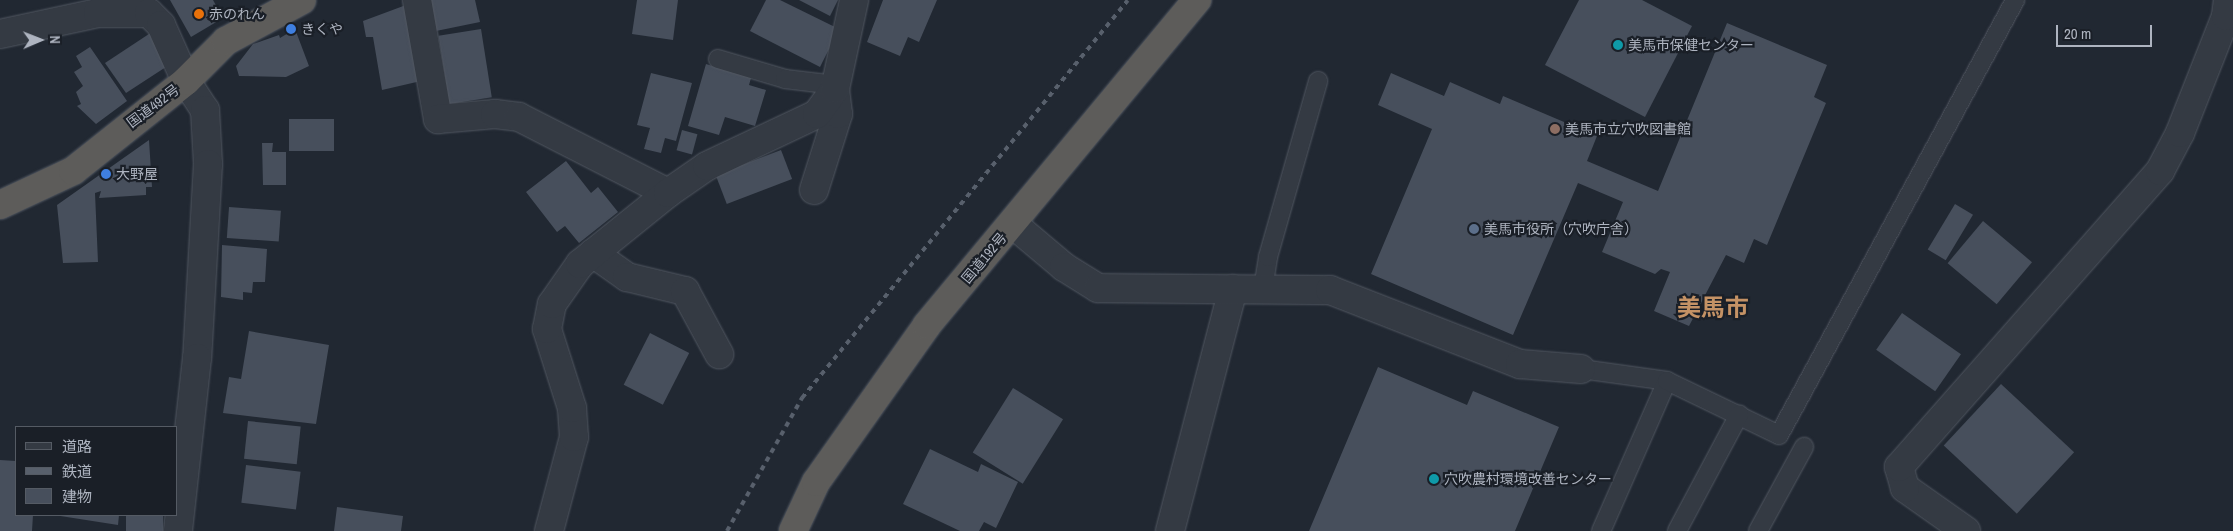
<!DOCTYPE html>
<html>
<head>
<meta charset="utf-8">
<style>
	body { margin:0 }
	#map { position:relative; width:2233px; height:531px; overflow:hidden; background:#212832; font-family:"Archivo Narrow","Noto Sans JP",sans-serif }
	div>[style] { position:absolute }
	.building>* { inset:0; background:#474f5c; transform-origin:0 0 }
	.roads { filter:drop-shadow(0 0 1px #515761) drop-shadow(0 0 1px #515761) }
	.service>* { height:18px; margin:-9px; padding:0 9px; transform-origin:9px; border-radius:9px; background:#343a43 }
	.minor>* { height:28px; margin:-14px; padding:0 14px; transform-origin:14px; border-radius:14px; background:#343a43 }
	.tertiary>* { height:28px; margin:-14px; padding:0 14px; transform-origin:14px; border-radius:14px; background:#343a43 }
	.trunk>* { height:28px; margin:-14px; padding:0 14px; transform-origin:14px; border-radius:14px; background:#5d5c5a }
	.rail>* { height:4px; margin-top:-2px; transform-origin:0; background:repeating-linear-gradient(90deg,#58606c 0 5px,transparent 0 10px) }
	.dots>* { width:14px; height:14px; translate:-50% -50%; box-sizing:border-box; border:2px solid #1a1f27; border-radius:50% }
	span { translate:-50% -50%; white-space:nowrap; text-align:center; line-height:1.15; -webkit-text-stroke:4.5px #1a1f27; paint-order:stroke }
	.poi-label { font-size:14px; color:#aeb4c0 }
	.left { translate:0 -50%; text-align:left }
	.street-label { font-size:14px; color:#aeb4c0 }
	.town-label { font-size:24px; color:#c49265; font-weight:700 }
	.legend { position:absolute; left:15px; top:426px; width:162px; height:90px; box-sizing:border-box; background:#1a1f27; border:1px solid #555b64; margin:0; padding:6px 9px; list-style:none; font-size:15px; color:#aeb4c0 }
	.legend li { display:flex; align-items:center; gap:10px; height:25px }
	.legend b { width:25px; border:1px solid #555b64 }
	.north { position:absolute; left:15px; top:15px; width:50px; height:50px; -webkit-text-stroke:4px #1a1f27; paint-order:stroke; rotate:89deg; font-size:14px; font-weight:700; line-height:20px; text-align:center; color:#aeb4c0 }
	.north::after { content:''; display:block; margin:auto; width:18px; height:22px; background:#aeb4c0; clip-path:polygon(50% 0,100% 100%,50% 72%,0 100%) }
	.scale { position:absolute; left:2056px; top:25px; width:96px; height:22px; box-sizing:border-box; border:2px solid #aeb4c0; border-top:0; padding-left:6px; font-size:15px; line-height:18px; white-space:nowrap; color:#aeb4c0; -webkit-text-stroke:4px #1a1f27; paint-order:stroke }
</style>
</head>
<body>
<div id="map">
	<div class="building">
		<div style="clip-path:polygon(170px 0,213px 0,223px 18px,191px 37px)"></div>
		<div style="clip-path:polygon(429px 0,475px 0,480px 22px,436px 31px)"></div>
		<div style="clip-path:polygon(637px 0,678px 0,673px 40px,632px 34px)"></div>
		<div style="clip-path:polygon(766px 0,780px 0,839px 29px,820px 67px,750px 31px)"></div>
		<div style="clip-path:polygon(799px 0,838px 0,830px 16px)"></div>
		<div style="clip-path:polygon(883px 0,937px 0,919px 42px,908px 37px,900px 56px,867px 42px)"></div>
		<div style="clip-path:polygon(1579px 0,1642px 0,1692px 26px,1645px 117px,1545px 65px)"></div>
		<div style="clip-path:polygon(406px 5px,421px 81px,382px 90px,373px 37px,366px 37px,363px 21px)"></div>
		<div style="clip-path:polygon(1727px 23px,1827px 65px,1814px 97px,1826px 103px,1767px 245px,1754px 239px,1744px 263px,1726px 255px,1689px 326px,1654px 311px,1670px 272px,1661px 269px,1655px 274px,1602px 252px,1623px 202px,1578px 183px,1513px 335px,1371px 274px,1432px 129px,1378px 105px,1391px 73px,1444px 96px,1450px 82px,1500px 104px,1503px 96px,1597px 136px,1587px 161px,1658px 191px)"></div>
		<div style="clip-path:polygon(295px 29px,309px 66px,286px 77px,239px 76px,236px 66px,253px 44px,279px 35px,280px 38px)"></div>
		<div style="left:481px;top:29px;width:69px;height:43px;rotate:81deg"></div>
		<div style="clip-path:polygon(155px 30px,169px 65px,126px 93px,105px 63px)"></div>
		<div style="clip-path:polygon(90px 47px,127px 101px,96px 124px,77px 106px,81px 104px,76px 92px,83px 86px,74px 72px,82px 67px,76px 56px)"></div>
		<div style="clip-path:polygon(706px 64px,751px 78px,749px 85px,766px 90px,755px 126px,725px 117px,719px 135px,688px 126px)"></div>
		<div style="clip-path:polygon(651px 73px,692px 83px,676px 141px,665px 138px,661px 153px,644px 149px,650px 128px,637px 125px)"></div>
		<div style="left:289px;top:119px;width:45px;height:32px"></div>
		<div style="left:682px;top:130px;width:16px;height:21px;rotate:15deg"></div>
		<div style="clip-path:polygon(149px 140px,152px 187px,146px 187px,146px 195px,99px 198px,101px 191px,95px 193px,98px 262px,63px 263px,57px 205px)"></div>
		<div style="clip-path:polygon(262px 143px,273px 143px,272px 152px,286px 152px,286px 185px,263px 185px)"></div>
		<div style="left:781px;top:150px;width:31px;height:70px;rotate:69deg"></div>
		<div style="clip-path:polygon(566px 161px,591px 193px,598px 187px,618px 212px,579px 243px,565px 226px,557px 232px,526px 192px)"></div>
		<div style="left:1955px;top:204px;width:21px;height:53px;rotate:31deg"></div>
		<div style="left:229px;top:207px;width:52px;height:31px;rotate:4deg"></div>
		<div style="left:1983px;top:221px;width:64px;height:55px;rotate:40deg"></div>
		<div style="clip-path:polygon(222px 245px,267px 249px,265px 282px,253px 282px,252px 293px,243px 292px,243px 300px,221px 297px)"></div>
		<div style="left:1902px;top:313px;width:72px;height:45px;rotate:35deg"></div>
		<div style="clip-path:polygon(249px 331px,329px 345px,316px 424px,223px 413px,229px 377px,241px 379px)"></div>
		<div style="left:650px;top:333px;width:44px;height:58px;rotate:27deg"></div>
		<div style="clip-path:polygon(1378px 367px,1467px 405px,1473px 391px,1559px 427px,1515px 531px,1309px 531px)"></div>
		<div style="left:2001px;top:384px;width:100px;height:84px;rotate:43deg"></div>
		<div style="left:1013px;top:388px;width:59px;height:76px;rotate:32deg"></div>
		<div style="left:248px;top:421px;width:53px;height:38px;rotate:6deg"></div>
		<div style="clip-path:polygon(930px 449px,978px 472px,981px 464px,1018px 482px,996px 528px,984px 522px,979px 531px,960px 531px,903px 504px)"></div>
		<div style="clip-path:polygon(0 460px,16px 461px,16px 515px,33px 515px,32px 531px,0 531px)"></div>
		<div style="left:246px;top:465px;width:55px;height:38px;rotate:7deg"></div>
		<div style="clip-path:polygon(337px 507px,403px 516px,401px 531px,334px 531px)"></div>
		<div style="clip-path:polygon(54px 515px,119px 515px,118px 525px)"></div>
		<div style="left:126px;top:515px;width:37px;height:16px"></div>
	</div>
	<div class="roads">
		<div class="service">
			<div style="left:718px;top:59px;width:70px;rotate:16.6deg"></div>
			<div style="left:785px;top:79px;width:51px;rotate:6.7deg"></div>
			<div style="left:1263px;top:289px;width:32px;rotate:-81deg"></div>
			<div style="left:1268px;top:257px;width:183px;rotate:-74.1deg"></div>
			<div style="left:1581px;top:369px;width:87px;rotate:7.9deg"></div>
			<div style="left:1667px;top:381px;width:164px;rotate:113.7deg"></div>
			<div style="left:1667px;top:381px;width:124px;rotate:25.7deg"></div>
			<div style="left:1779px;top:435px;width:495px;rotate:-61.5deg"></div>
			<div style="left:1677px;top:531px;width:132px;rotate:-61.9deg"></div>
			<div style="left:1758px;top:531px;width:96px;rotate:-61.3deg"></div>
		</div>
		<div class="minor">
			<div style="left:417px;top:0;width:121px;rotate:80deg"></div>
			<div style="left:438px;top:119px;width:57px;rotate:-5deg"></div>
			<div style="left:495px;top:114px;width:24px;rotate:7deg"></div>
			<div style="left:519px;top:117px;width:167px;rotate:27deg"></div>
			<div style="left:0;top:34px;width:100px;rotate:-12.1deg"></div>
			<div style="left:98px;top:13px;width:51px"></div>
			<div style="left:149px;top:13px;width:17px;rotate:45deg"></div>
			<div style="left:161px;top:25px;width:61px;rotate:65.9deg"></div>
			<div style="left:186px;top:81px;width:35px;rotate:57deg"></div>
			<div style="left:205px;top:110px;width:54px;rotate:86.8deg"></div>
			<div style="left:208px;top:164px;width:194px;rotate:93.2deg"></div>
			<div style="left:197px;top:358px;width:174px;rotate:96.3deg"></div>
			<div style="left:814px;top:190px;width:80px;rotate:-72.5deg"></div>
			<div style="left:838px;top:114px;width:25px;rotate:-97deg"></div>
			<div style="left:593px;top:253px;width:42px;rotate:35.2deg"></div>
			<div style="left:627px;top:277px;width:60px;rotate:13.6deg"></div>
			<div style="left:685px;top:291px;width:72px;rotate:61.6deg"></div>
			<div style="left:549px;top:531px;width:97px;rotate:-75.1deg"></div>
			<div style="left:574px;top:437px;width:29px;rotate:-94deg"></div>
			<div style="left:572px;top:408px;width:83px;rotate:-107.6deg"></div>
			<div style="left:547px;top:329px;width:25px;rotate:-79deg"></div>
			<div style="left:552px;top:304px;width:49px;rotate:-55deg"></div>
			<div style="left:580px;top:264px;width:113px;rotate:-38.9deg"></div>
			<div style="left:668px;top:193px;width:47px;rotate:-34.7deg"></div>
			<div style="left:707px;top:166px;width:122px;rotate:-25.3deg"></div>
			<div style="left:817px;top:114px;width:31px;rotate:-54deg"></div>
			<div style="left:835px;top:89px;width:91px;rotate:-77.9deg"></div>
			<div style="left:1170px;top:531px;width:250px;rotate:-75.4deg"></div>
			<div style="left:1966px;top:531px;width:75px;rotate:-144.8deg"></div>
			<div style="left:1905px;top:488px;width:22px;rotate:-106deg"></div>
			<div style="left:1899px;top:467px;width:395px;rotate:-48.6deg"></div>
			<div style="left:2160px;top:171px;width:43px;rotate:-62.2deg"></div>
			<div style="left:2180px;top:133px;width:126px;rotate:-68.5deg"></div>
			<div style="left:2226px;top:16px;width:16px;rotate:-83deg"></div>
		</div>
		<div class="tertiary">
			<div style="left:1013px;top:224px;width:67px;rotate:40.1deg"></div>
			<div style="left:1064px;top:267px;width:40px;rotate:32deg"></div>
			<div style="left:1098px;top:288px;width:232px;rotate:0.5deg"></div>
			<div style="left:1330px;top:290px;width:204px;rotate:21.3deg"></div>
			<div style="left:1520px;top:364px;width:61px;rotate:4.7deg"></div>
		</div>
		<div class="trunk">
			<div style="left:0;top:205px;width:81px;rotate:-25deg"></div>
			<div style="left:73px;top:171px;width:144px;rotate:-38.5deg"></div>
			<div style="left:186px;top:81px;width:57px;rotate:-45deg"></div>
			<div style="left:226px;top:41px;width:86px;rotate:-28.3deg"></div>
			<div style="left:793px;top:531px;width:54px;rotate:-64.9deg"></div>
			<div style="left:816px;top:482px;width:192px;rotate:-54.7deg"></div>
			<div style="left:927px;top:325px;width:423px;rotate:-50.3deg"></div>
		</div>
	</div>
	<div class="rail">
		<div style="left:727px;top:531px;width:153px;rotate:-60.6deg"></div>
		<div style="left:802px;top:398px;width:514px;rotate:-50.68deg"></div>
	</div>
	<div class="dots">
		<div style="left:199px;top:14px;background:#e8710a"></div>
		<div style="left:291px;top:29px;background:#3f7fe0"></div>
		<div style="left:1618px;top:45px;background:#0f9aa8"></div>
		<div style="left:1555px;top:129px;background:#8d6e63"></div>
		<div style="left:106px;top:174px;background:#3f7fe0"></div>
		<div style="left:1474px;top:229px;background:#5c6f8a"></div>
		<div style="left:1434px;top:479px;background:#0f9aa8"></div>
	</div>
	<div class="poi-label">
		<span class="left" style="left:209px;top:14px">赤のれん</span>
		<span class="left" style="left:301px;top:29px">きくや</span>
		<span class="left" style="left:1628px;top:45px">美馬市保健センター</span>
		<span class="left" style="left:1565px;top:129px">美馬市立穴吹図書館</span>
		<span class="left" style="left:116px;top:174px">大野屋</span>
		<span class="left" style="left:1484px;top:229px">美馬市役所（穴吹庁舎）</span>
		<span class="left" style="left:1444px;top:479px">穴吹農村環境改善センター</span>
	</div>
	<div class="street-label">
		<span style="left:153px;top:106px;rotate:-37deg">国道492号</span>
		<span style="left:984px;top:258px;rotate:-50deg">国道192号</span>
	</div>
	<div class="town-label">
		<span style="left:1713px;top:308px">美馬市</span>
	</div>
	<ul class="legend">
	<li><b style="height:6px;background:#343a43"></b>道路</li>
	<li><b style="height:6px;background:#58606c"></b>鉄道</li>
	<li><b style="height:14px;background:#474f5c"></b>建物</li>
	</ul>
	<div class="north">N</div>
	<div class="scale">20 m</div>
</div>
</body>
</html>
